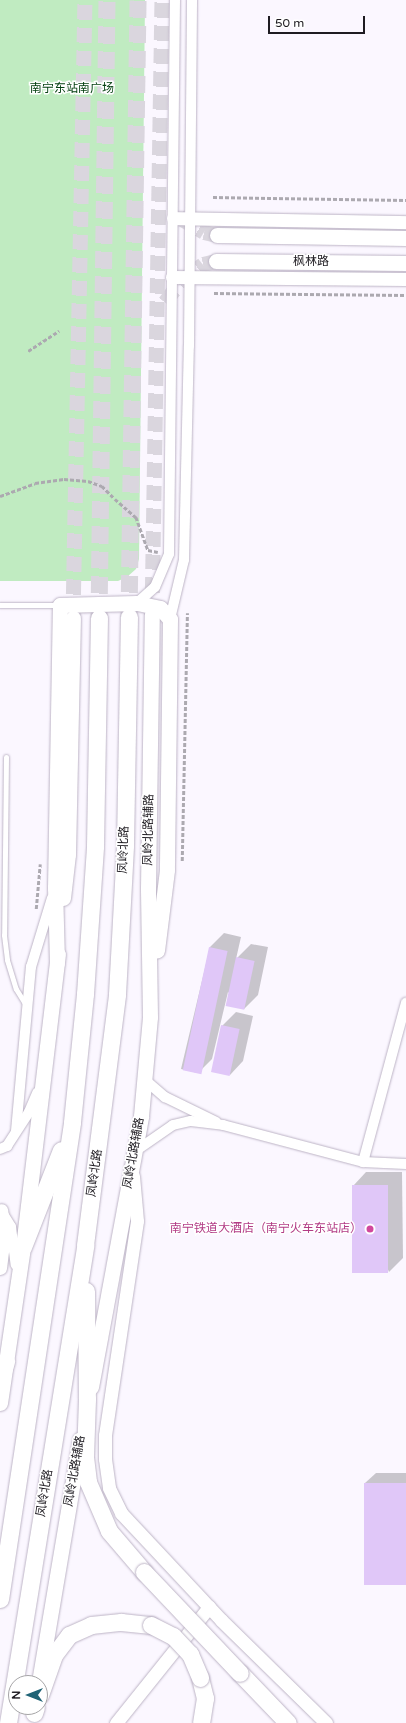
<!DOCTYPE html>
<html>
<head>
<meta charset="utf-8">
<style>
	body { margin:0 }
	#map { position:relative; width:406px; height:1723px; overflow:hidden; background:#fbf7ff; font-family:"Varela Round","Noto Sans SC",sans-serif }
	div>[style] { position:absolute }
	.green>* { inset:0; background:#c0ebc1 }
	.shadow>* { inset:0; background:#0003 }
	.building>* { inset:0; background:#e0c7f8; transform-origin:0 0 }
	.secondary-tunnel>* { height:15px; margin-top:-7.5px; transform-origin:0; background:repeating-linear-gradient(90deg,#dad6de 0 15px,transparent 0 23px) }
	.trunk-tunnel>* { height:17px; margin-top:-8.5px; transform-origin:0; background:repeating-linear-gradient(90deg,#dad6de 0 17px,transparent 0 25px) }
	.path>* { height:2.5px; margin-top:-1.25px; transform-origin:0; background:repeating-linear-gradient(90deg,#aca9b0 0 4px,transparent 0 6px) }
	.roads { filter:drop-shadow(0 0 1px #bdb4c6) drop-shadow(0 0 1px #bdb4c6) }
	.service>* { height:5px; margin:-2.5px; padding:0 2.5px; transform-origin:2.5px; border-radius:2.5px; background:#fff }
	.minor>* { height:10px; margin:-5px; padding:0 5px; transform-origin:5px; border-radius:5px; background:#fff }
	.tertiary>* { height:13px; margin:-6.5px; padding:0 6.5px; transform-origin:6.5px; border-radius:6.5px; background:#fff }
	.secondary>* { height:15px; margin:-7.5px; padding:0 7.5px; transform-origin:7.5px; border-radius:7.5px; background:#fff }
	.trunk>* { height:17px; margin:-8.5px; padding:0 8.5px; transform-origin:8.5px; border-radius:8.5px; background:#fff }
	.path-bridge>* { height:2.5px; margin-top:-1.25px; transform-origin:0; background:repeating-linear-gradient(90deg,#aca9b0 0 4px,transparent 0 6px) }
	.bridges { filter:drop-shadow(0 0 1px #bdb4c6) drop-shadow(0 0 1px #bdb4c6) }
	.trunk-bridge>* { height:17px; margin:-8.5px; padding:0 8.5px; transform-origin:8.5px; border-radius:8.5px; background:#fff }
	.dots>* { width:11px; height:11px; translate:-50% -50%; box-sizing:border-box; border:2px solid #fff; border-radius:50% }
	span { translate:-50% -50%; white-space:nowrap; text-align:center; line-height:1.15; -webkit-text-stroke:3px #fff; paint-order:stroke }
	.park-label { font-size:12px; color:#054011 }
	.street-label { font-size:12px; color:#1e1b21 }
	.hotel-label { font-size:12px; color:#b23c85 }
	.right { translate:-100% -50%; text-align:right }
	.north { position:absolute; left:8px; top:1675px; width:40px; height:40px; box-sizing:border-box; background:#fff; border:1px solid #a5a4a6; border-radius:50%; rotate:270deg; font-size:11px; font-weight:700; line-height:16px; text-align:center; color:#1e1b21 }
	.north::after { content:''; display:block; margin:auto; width:14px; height:18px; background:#206376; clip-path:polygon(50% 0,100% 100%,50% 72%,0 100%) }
	.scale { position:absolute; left:268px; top:16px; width:97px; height:18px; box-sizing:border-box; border:2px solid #1e1b21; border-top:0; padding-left:5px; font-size:12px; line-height:14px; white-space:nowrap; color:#1e1b21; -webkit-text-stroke:3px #fff; paint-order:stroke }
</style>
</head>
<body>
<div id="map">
	<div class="green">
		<div style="clip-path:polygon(0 0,145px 0,139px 559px,136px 569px,127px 577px,118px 581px,0 581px)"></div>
	</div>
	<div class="shadow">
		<div style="clip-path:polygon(224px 933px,241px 937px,236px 959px,251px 944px,268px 947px,258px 995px,244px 1009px,228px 992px,212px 1059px,198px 1073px,181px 1069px,210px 947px)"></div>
		<div style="clip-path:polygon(236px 1012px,253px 1016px,243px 1061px,230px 1075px,222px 1026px)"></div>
		<div style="clip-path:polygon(366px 1172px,402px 1172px,403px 1258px,389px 1272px,353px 1186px)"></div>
		<div style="clip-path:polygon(376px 1473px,406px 1473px,406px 1584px,365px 1483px)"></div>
	</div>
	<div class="building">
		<div style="left:209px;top:947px;width:19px;height:126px;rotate:12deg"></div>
		<div style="left:236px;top:957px;width:19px;height:50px;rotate:12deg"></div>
		<div style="left:221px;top:1025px;width:19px;height:48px;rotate:12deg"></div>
		<div style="left:352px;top:1185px;width:36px;height:88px"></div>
		<div style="left:364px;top:1483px;width:42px;height:102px"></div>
	</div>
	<div class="secondary-tunnel">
		<div style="left:179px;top:217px;width:29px;rotate:31deg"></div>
		<div style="left:204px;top:232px;width:13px;rotate:13deg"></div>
		<div style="left:165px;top:302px;width:25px;rotate:-53deg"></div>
		<div style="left:180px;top:282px;width:29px;rotate:-38deg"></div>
		<div style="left:203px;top:264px;width:13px;rotate:-13deg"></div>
		<div style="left:152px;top:615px;width:615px;rotate:-89.07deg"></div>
		<div style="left:73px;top:617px;width:617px;rotate:-88.89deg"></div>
	</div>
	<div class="trunk-tunnel">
		<div style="left:129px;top:617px;width:617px;rotate:-89.16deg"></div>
		<div style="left:99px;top:618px;width:618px;rotate:-89.26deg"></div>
	</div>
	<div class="path">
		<div style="left:213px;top:197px;width:193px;rotate:0.9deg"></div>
		<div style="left:214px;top:293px;width:192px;rotate:0.6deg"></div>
		<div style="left:28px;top:351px;width:37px;rotate:-33deg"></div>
		<div style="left:115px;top:499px;width:28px;rotate:41deg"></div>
		<div style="left:136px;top:517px;width:35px;rotate:70deg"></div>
		<div style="left:148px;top:550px;width:10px;rotate:11deg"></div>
		<div style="left:182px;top:861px;width:248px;rotate:-88.8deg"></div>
		<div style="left:36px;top:909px;width:45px;rotate:-84.9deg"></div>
	</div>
	<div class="roads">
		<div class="service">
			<div style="left:0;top:605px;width:59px"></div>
			<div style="left:6px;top:757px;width:178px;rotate:90.6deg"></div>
			<div style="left:4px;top:935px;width:25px;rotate:83deg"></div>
			<div style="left:7px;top:960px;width:30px;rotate:73deg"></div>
			<div style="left:16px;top:989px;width:19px;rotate:58deg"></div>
		</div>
		<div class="minor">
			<div style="left:137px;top:603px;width:24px;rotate:-42deg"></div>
			<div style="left:155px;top:587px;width:36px;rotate:-67deg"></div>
			<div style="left:169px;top:554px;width:554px;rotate:-89.38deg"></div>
			<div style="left:170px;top:619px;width:61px;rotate:-76.7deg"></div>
			<div style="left:184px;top:560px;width:214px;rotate:-88.7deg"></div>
			<div style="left:189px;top:346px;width:346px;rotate:-89.5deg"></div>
			<div style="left:144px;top:1079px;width:28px;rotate:41deg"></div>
			<div style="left:165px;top:1097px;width:57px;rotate:26.1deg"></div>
			<div style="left:16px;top:1131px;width:165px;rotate:-84.8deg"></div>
			<div style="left:31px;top:967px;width:72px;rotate:-73.1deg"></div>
			<div style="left:0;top:1149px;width:8px;rotate:-23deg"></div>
			<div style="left:7px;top:1146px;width:40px;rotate:-57.1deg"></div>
			<div style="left:29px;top:1112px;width:21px;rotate:-67deg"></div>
			<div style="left:134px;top:1152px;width:47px;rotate:-34.7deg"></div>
			<div style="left:173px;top:1125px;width:18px;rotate:-13deg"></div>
			<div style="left:191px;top:1121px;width:32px;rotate:7deg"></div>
			<div style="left:223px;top:1125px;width:145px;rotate:14.8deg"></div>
			<div style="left:363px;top:1162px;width:43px;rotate:2.7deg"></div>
			<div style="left:363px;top:1162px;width:165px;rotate:-74.9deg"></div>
			<div style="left:3px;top:1214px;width:15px;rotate:58deg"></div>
			<div style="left:11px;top:1227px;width:38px;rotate:83deg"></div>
		</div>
		<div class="tertiary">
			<div style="left:173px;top:218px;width:233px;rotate:1deg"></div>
			<div style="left:172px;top:277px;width:234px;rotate:0.5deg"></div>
			<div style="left:133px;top:1176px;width:45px;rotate:84.9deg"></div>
			<div style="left:137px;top:1221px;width:216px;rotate:98.5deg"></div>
			<div style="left:105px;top:1435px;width:24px;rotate:90deg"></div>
			<div style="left:105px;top:1459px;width:29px;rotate:82deg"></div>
			<div style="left:109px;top:1488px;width:28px;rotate:64deg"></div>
			<div style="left:121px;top:1513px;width:146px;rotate:46.9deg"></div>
			<div style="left:221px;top:1620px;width:147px;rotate:44.4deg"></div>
			<div style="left:0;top:1268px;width:35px;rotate:-83deg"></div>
			<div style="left:4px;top:1233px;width:23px;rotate:-97deg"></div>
			<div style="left:116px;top:1723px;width:149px;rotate:-51.3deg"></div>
		</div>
		<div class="secondary">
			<div style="left:217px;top:235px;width:189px;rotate:0.9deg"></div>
			<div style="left:216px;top:261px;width:190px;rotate:0.6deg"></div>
			<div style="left:63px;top:898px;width:44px;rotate:-83.5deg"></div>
			<div style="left:68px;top:854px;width:236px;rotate:-88.8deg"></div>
			<div style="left:57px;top:963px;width:75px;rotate:-91.5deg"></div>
			<div style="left:55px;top:888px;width:283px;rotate:-89deg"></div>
			<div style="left:60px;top:605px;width:77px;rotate:-1.5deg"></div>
			<div style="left:137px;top:603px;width:24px;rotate:12deg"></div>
			<div style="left:160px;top:608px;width:15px;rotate:48deg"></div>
			<div style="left:170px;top:619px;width:251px;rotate:90.7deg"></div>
			<div style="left:167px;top:870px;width:81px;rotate:97.1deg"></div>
			<div style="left:91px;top:1387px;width:276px;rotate:-79.5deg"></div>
			<div style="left:141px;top:1116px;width:99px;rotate:-84.8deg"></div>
			<div style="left:150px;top:1017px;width:129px;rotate:-90.9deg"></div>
			<div style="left:148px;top:888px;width:273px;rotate:-89.2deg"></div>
			<div style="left:0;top:1403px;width:158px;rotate:-81.6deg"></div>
			<div style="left:23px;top:1247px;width:295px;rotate:-83.2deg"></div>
			<div style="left:39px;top:1682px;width:246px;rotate:-80.4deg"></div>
		</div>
		<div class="trunk">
			<div style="left:23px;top:1247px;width:104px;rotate:-68.6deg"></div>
			<div style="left:86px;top:1291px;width:108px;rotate:89.5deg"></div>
			<div style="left:87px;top:1399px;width:58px;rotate:92deg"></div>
			<div style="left:85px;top:1457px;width:25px;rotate:83deg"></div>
			<div style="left:88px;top:1482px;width:53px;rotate:66.8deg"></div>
			<div style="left:109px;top:1531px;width:54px;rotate:49.5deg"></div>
			<div style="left:0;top:1381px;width:21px;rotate:-73deg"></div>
			<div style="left:0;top:1599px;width:482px;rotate:-81.4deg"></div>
			<div style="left:72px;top:1122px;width:129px;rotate:-84.2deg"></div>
			<div style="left:85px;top:994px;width:148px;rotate:-86.1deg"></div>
			<div style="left:95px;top:846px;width:228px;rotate:-89deg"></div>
			<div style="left:240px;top:1673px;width:69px;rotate:46.2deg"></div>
			<div style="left:200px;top:1678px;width:21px;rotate:76deg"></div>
			<div style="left:205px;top:1698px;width:25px;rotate:99deg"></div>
			<div style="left:40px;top:1695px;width:42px;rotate:-70.7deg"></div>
			<div style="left:54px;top:1655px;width:25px;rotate:-53deg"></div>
			<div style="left:69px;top:1635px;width:24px;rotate:-24deg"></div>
			<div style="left:91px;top:1625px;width:30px;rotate:-6deg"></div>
			<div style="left:121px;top:1622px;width:30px;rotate:6deg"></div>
			<div style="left:34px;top:1713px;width:6px;rotate:-72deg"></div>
			<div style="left:8px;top:1723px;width:484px;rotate:-80.8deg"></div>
			<div style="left:85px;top:1245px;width:253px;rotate:-82.7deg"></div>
			<div style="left:117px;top:994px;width:149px;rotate:-86.9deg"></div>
			<div style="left:125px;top:845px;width:228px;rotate:-89deg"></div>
		</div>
	</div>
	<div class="path-bridge">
		<div style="left:0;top:496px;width:37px;rotate:-20deg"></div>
		<div style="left:35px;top:483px;width:29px;rotate:-8deg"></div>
		<div style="left:64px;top:479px;width:24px;rotate:5deg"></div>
		<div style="left:88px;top:481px;width:15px;rotate:20deg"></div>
		<div style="left:102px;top:486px;width:18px;rotate:45deg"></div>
	</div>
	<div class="bridges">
		<div class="trunk-bridge">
			<div style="left:144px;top:1572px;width:139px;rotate:46.5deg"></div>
			<div style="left:151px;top:1625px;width:25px;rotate:27deg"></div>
			<div style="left:173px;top:1636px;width:25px;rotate:47deg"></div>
			<div style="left:190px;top:1654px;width:26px;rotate:67deg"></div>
		</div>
	</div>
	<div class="dots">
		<div style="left:370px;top:1229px;background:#d1479c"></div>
	</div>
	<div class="park-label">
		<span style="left:72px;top:89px">南宁东站南广场</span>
	</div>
	<div class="street-label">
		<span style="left:311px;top:262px">枫林路</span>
		<span style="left:149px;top:830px;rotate:-89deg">凤岭北路辅路</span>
		<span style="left:124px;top:850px;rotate:-88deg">凤岭北路</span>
		<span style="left:134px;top:1153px;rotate:-80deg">凤岭北路辅路</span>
		<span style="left:95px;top:1173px;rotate:-82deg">凤岭北路</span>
		<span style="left:75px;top:1471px;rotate:-80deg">凤岭北路辅路</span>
		<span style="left:45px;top:1493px;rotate:-81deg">凤岭北路</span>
	</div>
	<div class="hotel-label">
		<span class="right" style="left:362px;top:1229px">南宁铁道大酒店（南宁火车东站店）</span>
	</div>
	<div class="north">N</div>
	<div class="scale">50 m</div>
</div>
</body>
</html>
